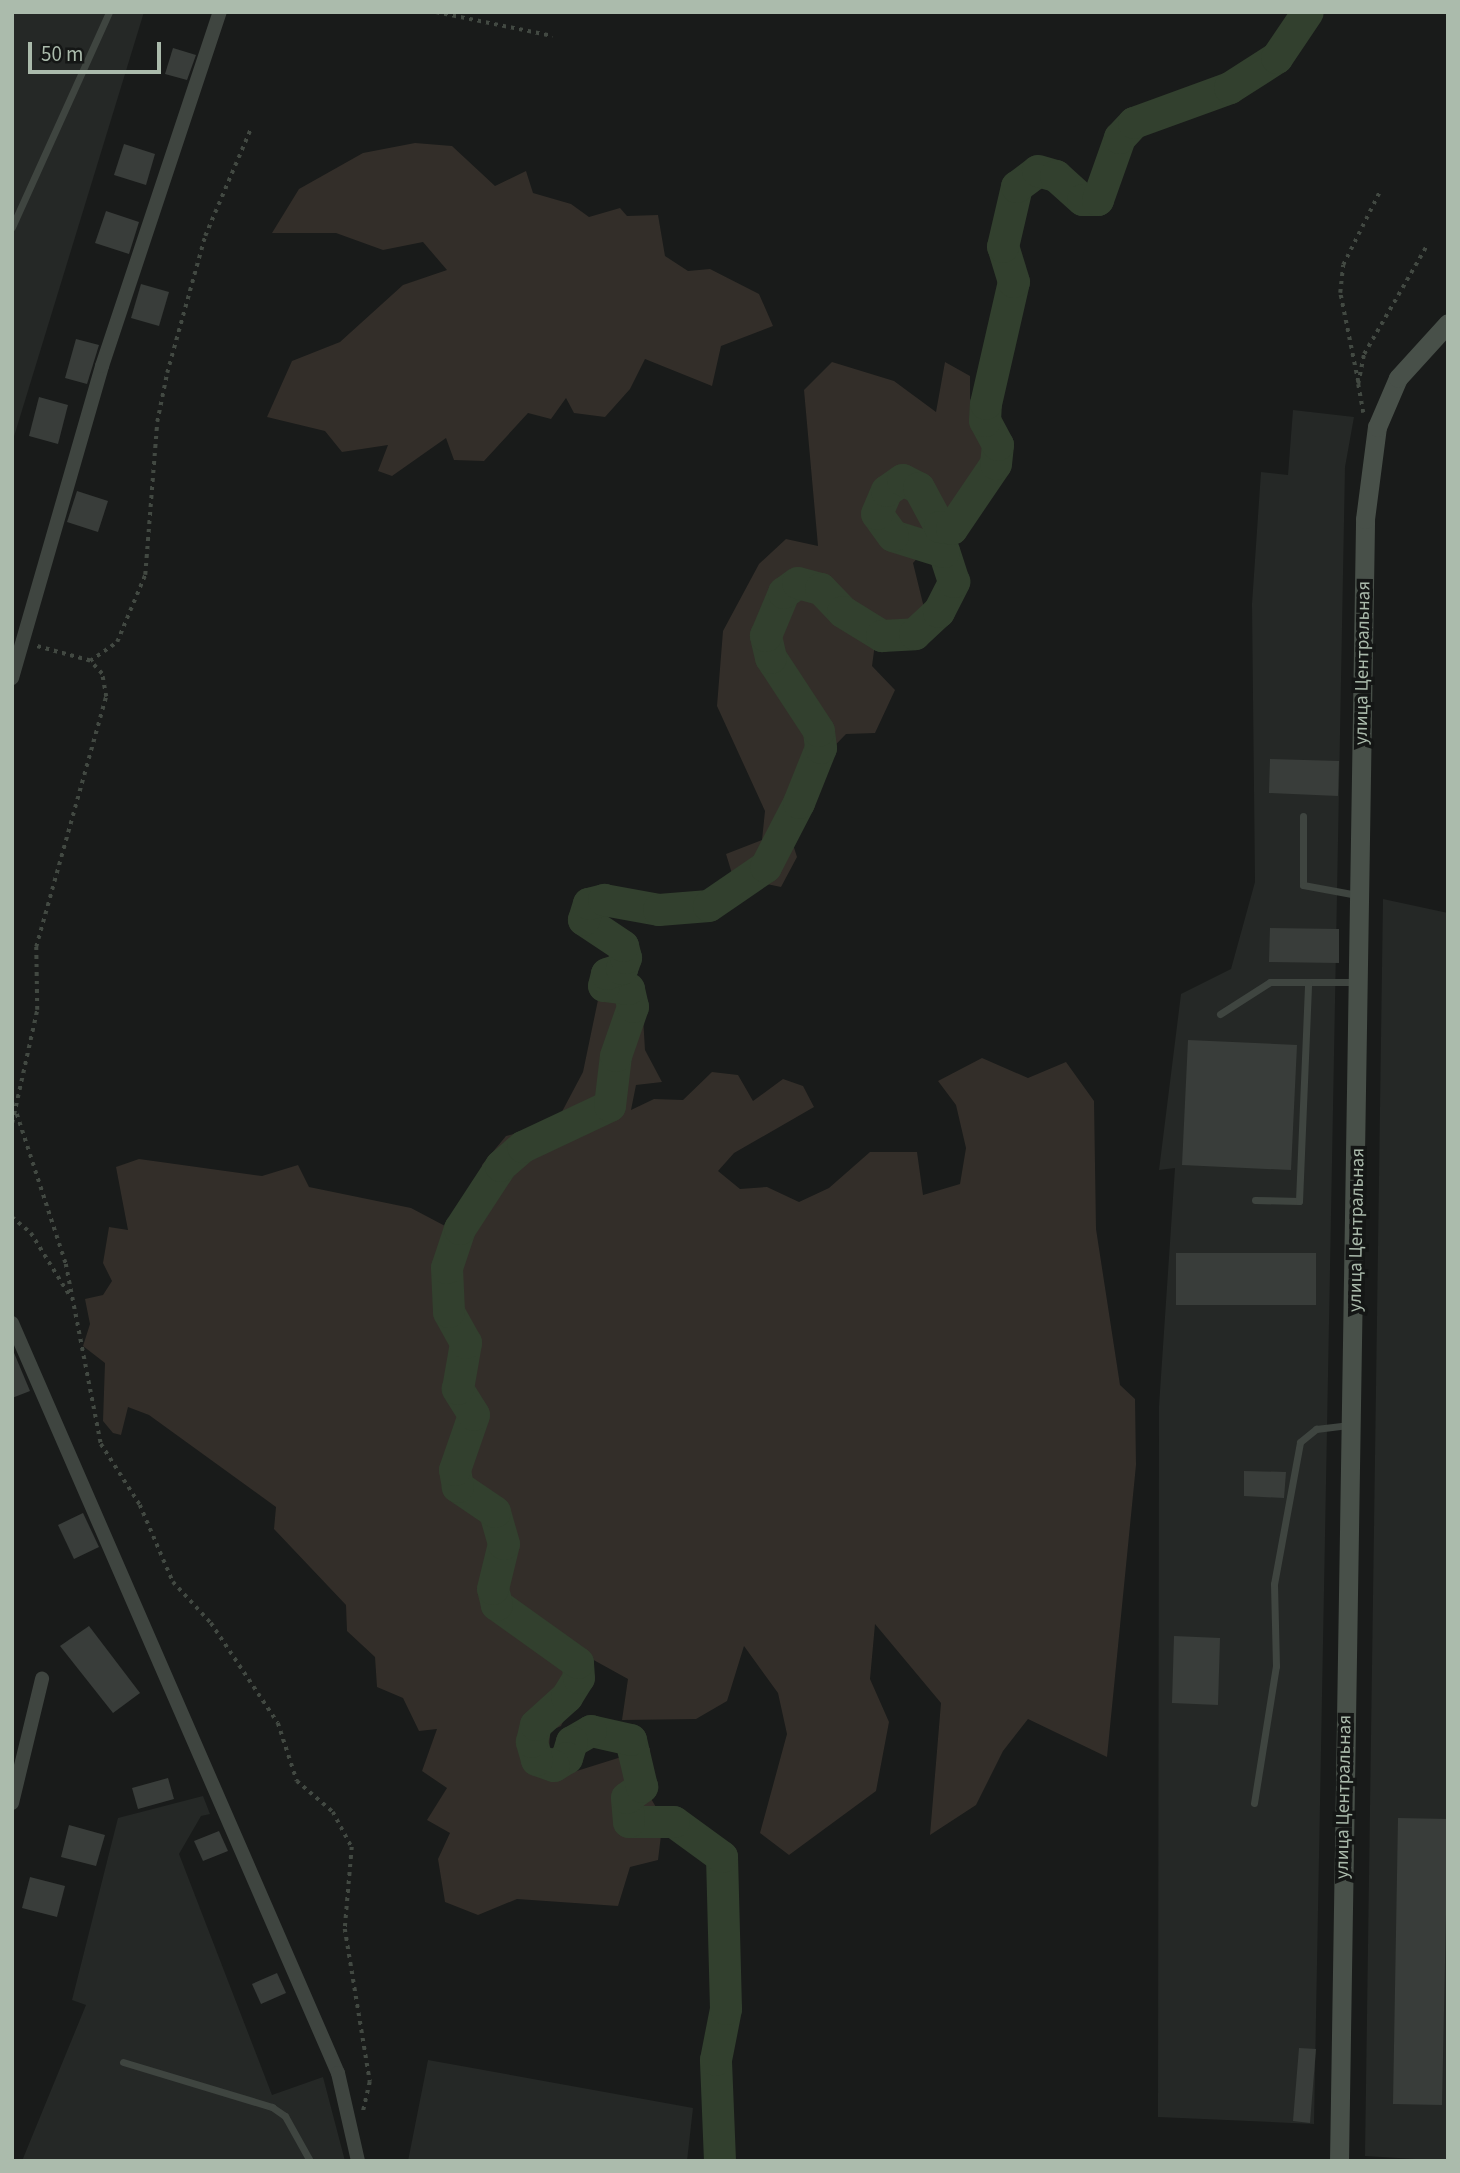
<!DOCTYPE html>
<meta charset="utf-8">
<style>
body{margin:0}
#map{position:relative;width:1460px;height:2173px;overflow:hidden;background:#191b1a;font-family:"Source Sans 3",sans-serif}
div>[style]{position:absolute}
.built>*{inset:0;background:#252826}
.green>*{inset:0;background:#332e29}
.river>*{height:32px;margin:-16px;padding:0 16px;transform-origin:16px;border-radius:16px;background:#32402e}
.building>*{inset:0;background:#393d3a}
.path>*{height:3.5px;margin-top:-1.75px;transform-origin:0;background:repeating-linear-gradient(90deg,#424942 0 3.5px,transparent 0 8.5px)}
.service>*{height:7px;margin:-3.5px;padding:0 3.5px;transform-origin:3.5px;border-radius:3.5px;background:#3f4540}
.minor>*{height:14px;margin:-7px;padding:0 7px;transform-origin:7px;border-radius:7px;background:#3f4540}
.secondary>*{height:19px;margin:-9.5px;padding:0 9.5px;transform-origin:9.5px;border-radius:9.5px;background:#485049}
span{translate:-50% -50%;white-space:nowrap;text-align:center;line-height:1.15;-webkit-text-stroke:7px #141615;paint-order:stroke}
.street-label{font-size:19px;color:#abbbac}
.frame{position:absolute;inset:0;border:14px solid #abbbac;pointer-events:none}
.scale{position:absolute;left:28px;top:42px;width:133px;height:32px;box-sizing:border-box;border:4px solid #abbbac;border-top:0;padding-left:9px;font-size:21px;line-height:24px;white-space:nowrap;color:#abbbac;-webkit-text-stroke:5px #141615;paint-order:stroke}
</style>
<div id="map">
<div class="built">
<div style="clip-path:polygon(12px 12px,144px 12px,12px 443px)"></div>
<div style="clip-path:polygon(1293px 410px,1354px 417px,1345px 467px,1314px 2124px,1158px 2117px,1159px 1406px,1175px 1168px,1159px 1170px,1181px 994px,1231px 969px,1255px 882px,1252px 604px,1261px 472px,1288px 475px)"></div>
<div style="clip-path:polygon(1383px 899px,1448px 913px,1448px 2161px,1365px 2156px)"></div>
<div style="clip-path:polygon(203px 1796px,210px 1814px,201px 1816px,179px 1854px,272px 2095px,323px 2077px,345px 2161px,22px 2161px,86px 2005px,72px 2000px,118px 1818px)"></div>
<div style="clip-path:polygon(428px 2060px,693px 2108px,687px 2161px,408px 2161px)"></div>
</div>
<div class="green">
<div style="clip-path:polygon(415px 143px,452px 146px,495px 186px,526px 171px,533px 193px,571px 204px,589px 217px,620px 208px,627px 216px,658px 215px,665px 256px,688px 271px,710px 269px,759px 294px,773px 326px,721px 346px,712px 386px,645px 359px,630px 389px,605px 417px,574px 413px,566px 398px,551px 419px,528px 413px,484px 461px,454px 460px,446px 438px,392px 476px,378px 471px,388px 445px,342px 452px,325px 431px,267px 417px,292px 361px,340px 342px,403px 285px,447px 270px,423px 242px,383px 250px,336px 233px,272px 233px,299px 189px,363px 153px)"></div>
<div style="clip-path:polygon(832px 362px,894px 381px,936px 412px,945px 362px,970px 376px,970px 420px,986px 452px,972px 496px,913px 563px,927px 620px,877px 629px,872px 666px,895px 690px,875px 733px,846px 734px,818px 763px,807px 810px,790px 835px,797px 857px,781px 887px,733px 877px,726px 854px,762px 840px,765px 811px,717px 706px,723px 631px,759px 564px,786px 539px,818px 546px,804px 390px)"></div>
<div style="clip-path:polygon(598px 1000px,642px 1000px,645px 1050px,662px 1082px,636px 1085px,631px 1110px,654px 1099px,683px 1100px,712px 1072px,738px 1075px,753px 1101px,783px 1079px,803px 1086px,814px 1107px,734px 1153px,718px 1171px,740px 1189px,767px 1187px,799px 1202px,829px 1188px,870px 1152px,917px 1152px,923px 1195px,960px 1184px,966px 1148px,956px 1105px,938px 1081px,982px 1058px,1028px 1078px,1066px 1062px,1094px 1101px,1096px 1229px,1120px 1385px,1135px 1399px,1136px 1465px,1107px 1757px,1028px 1719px,1003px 1751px,976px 1805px,930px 1835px,941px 1703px,875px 1624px,870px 1679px,889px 1722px,876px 1791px,789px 1855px,760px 1833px,787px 1734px,778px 1693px,744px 1646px,727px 1701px,696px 1719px,622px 1720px,628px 1679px,590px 1658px,567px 1656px,576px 1693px,561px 1726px,550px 1731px,548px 1780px,650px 1748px,650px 1797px,663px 1819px,658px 1860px,630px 1867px,618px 1906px,517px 1899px,478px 1915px,445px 1902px,438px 1859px,450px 1833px,427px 1820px,447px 1788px,422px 1771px,437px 1729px,419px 1731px,403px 1698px,377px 1687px,375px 1657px,347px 1631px,346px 1605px,274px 1529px,276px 1507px,149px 1415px,128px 1407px,121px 1435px,113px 1433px,103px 1421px,105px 1363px,83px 1346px,90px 1324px,85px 1299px,103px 1295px,112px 1281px,103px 1263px,109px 1227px,128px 1230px,116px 1167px,139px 1159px,262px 1176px,298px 1165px,309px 1187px,411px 1208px,447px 1227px,480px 1201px,482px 1165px,506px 1136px,556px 1123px,583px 1072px)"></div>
</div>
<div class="river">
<div style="left:720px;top:2161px;width:101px;rotate:-92.3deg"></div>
<div style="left:716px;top:2060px;width:52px;rotate:-78.9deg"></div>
<div style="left:726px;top:2009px;width:152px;rotate:-91.5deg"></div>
<div style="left:722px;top:1857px;width:59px;rotate:-143.9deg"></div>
<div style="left:674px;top:1822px;width:45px;rotate:180deg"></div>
<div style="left:629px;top:1822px;width:24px;rotate:-95deg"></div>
<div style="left:627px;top:1798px;width:19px;rotate:-36deg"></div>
<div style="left:642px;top:1787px;width:48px;rotate:-103.2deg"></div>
<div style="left:631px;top:1740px;width:41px;rotate:-167.3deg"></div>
<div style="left:591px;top:1731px;width:22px;rotate:150deg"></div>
<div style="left:572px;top:1742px;width:17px;rotate:107deg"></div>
<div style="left:567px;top:1758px;width:15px;rotate:148deg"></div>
<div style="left:554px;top:1766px;width:18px;rotate:-161deg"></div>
<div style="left:537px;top:1760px;width:19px;rotate:-106deg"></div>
<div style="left:532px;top:1742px;width:17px;rotate:-77deg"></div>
<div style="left:536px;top:1725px;width:42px;rotate:-42.1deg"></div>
<div style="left:567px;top:1697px;width:22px;rotate:-58deg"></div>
<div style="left:579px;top:1678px;width:15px;rotate:-94deg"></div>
<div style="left:578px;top:1663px;width:100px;rotate:-144.4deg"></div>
<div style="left:497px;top:1605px;width:16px;rotate:-104deg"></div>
<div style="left:493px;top:1589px;width:46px;rotate:-76.3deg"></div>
<div style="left:504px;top:1544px;width:33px;rotate:-106deg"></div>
<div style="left:495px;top:1512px;width:45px;rotate:-146deg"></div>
<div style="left:458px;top:1487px;width:17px;rotate:-100deg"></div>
<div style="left:455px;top:1470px;width:58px;rotate:-70.9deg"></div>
<div style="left:474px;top:1415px;width:31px;rotate:-122deg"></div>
<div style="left:458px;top:1389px;width:47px;rotate:-80.1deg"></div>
<div style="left:466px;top:1343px;width:35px;rotate:-119deg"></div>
<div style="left:449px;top:1312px;width:44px;rotate:-92.6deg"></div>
<div style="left:447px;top:1268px;width:41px;rotate:-71.6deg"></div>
<div style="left:460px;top:1229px;width:75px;rotate:-56.9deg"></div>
<div style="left:501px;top:1166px;width:29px;rotate:-41deg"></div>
<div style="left:523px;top:1147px;width:96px;rotate:-25.2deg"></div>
<div style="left:610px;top:1106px;width:50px;rotate:-83.2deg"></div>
<div style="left:616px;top:1056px;width:52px;rotate:-70.9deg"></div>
<div style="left:633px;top:1007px;width:18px;rotate:-103deg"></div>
<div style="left:629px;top:989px;width:25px;rotate:-173deg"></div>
<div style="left:604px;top:986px;width:12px;rotate:-76deg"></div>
<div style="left:607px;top:974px;width:16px;rotate:-18deg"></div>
<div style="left:622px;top:969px;width:12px;rotate:-70deg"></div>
<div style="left:626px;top:958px;width:12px;rotate:-104deg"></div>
<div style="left:623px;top:946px;width:47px;rotate:-146.3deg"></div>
<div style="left:584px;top:920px;width:17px;rotate:-73deg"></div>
<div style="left:589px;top:904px;width:16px;rotate:-15deg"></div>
<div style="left:604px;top:900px;width:56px;rotate:10.3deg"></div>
<div style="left:659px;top:910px;width:50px;rotate:-4.6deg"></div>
<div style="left:709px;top:906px;width:69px;rotate:-34.4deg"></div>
<div style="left:766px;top:867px;width:72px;rotate:-62.7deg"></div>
<div style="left:799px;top:803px;width:59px;rotate:-68.2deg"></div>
<div style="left:821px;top:748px;width:17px;rotate:-97deg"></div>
<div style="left:819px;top:731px;width:87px;rotate:-123.3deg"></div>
<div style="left:771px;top:658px;width:23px;rotate:-103deg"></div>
<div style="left:766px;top:636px;width:47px;rotate:-67.3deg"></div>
<div style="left:784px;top:593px;width:17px;rotate:-36deg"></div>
<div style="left:798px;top:583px;width:24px;rotate:15deg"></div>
<div style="left:821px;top:589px;width:32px;rotate:46deg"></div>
<div style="left:843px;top:612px;width:46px;rotate:31.6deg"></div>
<div style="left:882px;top:636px;width:33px;rotate:-3deg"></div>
<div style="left:915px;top:634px;width:33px;rotate:-43deg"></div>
<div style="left:939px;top:612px;width:34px;rotate:-63deg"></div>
<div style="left:954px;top:582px;width:32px;rotate:-108deg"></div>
<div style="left:944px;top:552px;width:53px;rotate:-162.6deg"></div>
<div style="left:893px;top:536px;width:27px;rotate:-126deg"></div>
<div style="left:877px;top:514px;width:25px;rotate:-67deg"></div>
<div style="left:887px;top:491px;width:19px;rotate:-35deg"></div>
<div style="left:903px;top:480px;width:18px;rotate:27deg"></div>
<div style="left:919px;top:488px;width:44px;rotate:61.7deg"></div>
<div style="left:940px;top:527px;width:12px;rotate:9deg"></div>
<div style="left:952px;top:529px;width:78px;rotate:-55.9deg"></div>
<div style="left:996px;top:464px;width:19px;rotate:-84deg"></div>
<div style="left:998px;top:445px;width:27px;rotate:-118deg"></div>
<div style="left:985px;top:421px;width:17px;rotate:-87deg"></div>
<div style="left:986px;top:404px;width:125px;rotate:-77.1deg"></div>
<div style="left:1014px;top:282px;width:37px;rotate:-107deg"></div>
<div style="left:1003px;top:247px;width:62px;rotate:-76.9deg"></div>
<div style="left:1017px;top:187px;width:26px;rotate:-37deg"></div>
<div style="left:1038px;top:171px;width:19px;rotate:16deg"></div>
<div style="left:1056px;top:176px;width:36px;rotate:42deg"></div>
<div style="left:1083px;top:200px;width:15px"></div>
<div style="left:1098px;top:200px;width:66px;rotate:-70.5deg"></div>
<div style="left:1120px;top:138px;width:21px;rotate:-47deg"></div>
<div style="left:1134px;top:123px;width:102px;rotate:-20deg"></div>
<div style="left:1230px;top:88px;width:56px;rotate:-32.6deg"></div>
<div style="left:1277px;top:58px;width:55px;rotate:-56deg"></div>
</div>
<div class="building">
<div style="clip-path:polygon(173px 48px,196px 55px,187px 80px,165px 74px)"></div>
<div style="clip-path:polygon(124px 144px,155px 154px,146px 185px,114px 175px)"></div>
<div style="clip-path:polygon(106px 211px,139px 222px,129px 254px,95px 243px)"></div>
<div style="clip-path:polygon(141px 284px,169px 292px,159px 326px,131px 318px)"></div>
<div style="clip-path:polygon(76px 339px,99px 345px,87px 384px,65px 378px)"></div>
<div style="clip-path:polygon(39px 397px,68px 405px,58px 444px,29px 436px)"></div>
<div style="clip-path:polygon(77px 491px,108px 501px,98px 532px,67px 522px)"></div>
<div style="clip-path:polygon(1270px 759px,1339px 761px,1338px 796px,1269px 793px)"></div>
<div style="clip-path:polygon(1270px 928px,1339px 929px,1339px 963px,1269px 962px)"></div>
<div style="clip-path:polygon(1188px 1040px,1297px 1045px,1291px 1170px,1182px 1165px)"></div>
<div style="clip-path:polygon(1176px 1253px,1316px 1253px,1316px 1305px,1176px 1305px)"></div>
<div style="clip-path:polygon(12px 1348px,30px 1391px,12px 1398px)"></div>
<div style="clip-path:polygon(1244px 1471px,1286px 1472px,1284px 1498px,1244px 1496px)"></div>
<div style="clip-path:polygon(83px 1513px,99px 1547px,74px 1559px,58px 1525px)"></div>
<div style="clip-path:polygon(89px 1626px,140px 1693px,113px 1713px,60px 1646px)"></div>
<div style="clip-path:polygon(1174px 1636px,1220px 1638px,1218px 1705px,1172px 1703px)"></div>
<div style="clip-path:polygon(168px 1778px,174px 1799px,138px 1809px,132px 1788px)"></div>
<div style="clip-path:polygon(1398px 1818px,1448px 1819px,1442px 2105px,1393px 2104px)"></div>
<div style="clip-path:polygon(69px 1825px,105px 1835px,96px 1866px,61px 1857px)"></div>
<div style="clip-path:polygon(219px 1831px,228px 1851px,203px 1861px,194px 1841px)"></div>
<div style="clip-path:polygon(30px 1877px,65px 1886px,57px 1917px,22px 1908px)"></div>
<div style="clip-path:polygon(277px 1973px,286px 1993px,261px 2004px,252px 1984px)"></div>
<div style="clip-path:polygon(1299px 2048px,1316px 2049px,1310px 2123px,1293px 2121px)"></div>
</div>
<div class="path">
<div style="left:436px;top:12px;width:119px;rotate:11.6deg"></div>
<div style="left:1358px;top:382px;width:91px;rotate:-101.4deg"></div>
<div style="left:1340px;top:293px;width:28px;rotate:-84deg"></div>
<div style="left:1343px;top:265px;width:83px;rotate:-63.4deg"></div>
<div style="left:1363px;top:413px;width:29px;rotate:-100deg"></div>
<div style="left:1358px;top:384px;width:31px;rotate:-79deg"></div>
<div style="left:1364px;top:354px;width:124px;rotate:-59.9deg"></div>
<div style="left:90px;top:661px;width:33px;rotate:-35deg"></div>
<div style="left:117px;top:642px;width:73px;rotate:-67.3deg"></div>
<div style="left:145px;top:575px;width:153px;rotate:-85.5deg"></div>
<div style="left:157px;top:422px;width:50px;rotate:-78.5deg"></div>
<div style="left:167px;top:373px;width:142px;rotate:-74.5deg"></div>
<div style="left:205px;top:236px;width:117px;rotate:-66.9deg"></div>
<div style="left:17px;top:1114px;width:158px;rotate:71.9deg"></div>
<div style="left:66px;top:1264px;width:183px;rotate:79deg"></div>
<div style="left:101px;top:1444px;width:72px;rotate:57.4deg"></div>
<div style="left:140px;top:1505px;width:84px;rotate:66.8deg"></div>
<div style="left:173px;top:1582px;width:56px;rotate:47.2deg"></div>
<div style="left:211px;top:1623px;width:120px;rotate:56.2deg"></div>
<div style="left:278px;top:1723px;width:61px;rotate:71.9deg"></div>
<div style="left:297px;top:1781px;width:48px;rotate:40.7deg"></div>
<div style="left:333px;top:1812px;width:40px;rotate:62deg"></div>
<div style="left:352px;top:1847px;width:82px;rotate:94.9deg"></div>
<div style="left:345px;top:1929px;width:155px;rotate:80.7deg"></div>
<div style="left:370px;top:2082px;width:32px;rotate:103deg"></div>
<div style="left:12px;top:1123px;width:116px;rotate:-77.5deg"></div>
<div style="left:37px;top:1010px;width:63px;rotate:-90.9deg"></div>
<div style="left:36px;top:947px;width:260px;rotate:-74.4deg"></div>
<div style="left:106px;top:697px;width:23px;rotate:-100deg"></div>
<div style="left:102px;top:674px;width:18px;rotate:-133deg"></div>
<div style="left:90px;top:661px;width:57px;rotate:-164.7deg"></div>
<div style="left:12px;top:1217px;width:25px;rotate:40deg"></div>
<div style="left:31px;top:1233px;width:74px;rotate:58.2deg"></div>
</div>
<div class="service">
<div style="left:12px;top:227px;width:236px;rotate:-65.7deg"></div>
<div style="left:1303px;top:816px;width:69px;rotate:90deg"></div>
<div style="left:1303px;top:885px;width:55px;rotate:10.5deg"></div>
<div style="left:1220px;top:1014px;width:59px;rotate:-32.6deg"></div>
<div style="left:1270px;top:982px;width:86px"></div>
<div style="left:1255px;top:1200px;width:44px;rotate:1.3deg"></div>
<div style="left:1299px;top:1201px;width:219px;rotate:-87.6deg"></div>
<div style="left:1254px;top:1803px;width:139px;rotate:-80.9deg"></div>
<div style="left:1276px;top:1666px;width:82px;rotate:-91.4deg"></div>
<div style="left:1274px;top:1584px;width:144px;rotate:-79.6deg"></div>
<div style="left:1300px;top:1442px;width:21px;rotate:-39deg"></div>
<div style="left:1316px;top:1429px;width:32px;rotate:-7deg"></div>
<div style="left:123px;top:2062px;width:156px;rotate:16.8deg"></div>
<div style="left:272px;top:2107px;width:16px;rotate:35deg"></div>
<div style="left:285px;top:2116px;width:51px;rotate:60.9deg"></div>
</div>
<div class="minor">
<div style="left:12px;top:678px;width:325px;rotate:-73.9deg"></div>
<div style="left:102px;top:366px;width:373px;rotate:-71.6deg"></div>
<div style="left:12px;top:1323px;width:818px;rotate:66.51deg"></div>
<div style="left:338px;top:2073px;width:90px;rotate:77.2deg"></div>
<div style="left:12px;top:1803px;width:128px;rotate:-76.4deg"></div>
</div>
<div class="secondary">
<div style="left:1339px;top:2161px;width:1642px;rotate:-89.09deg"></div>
<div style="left:1365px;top:519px;width:93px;rotate:-82.6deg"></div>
<div style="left:1377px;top:427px;width:53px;rotate:-66.8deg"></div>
<div style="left:1398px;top:378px;width:74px;rotate:-47.7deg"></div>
</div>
<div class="street-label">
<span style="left:1363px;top:663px;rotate:-89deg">улица Центральная</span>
<span style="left:1357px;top:1230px;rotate:-89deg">улица Центральная</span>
<span style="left:1344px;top:1797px;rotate:-89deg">улица Центральная</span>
</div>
<div class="frame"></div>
<div class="scale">50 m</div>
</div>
